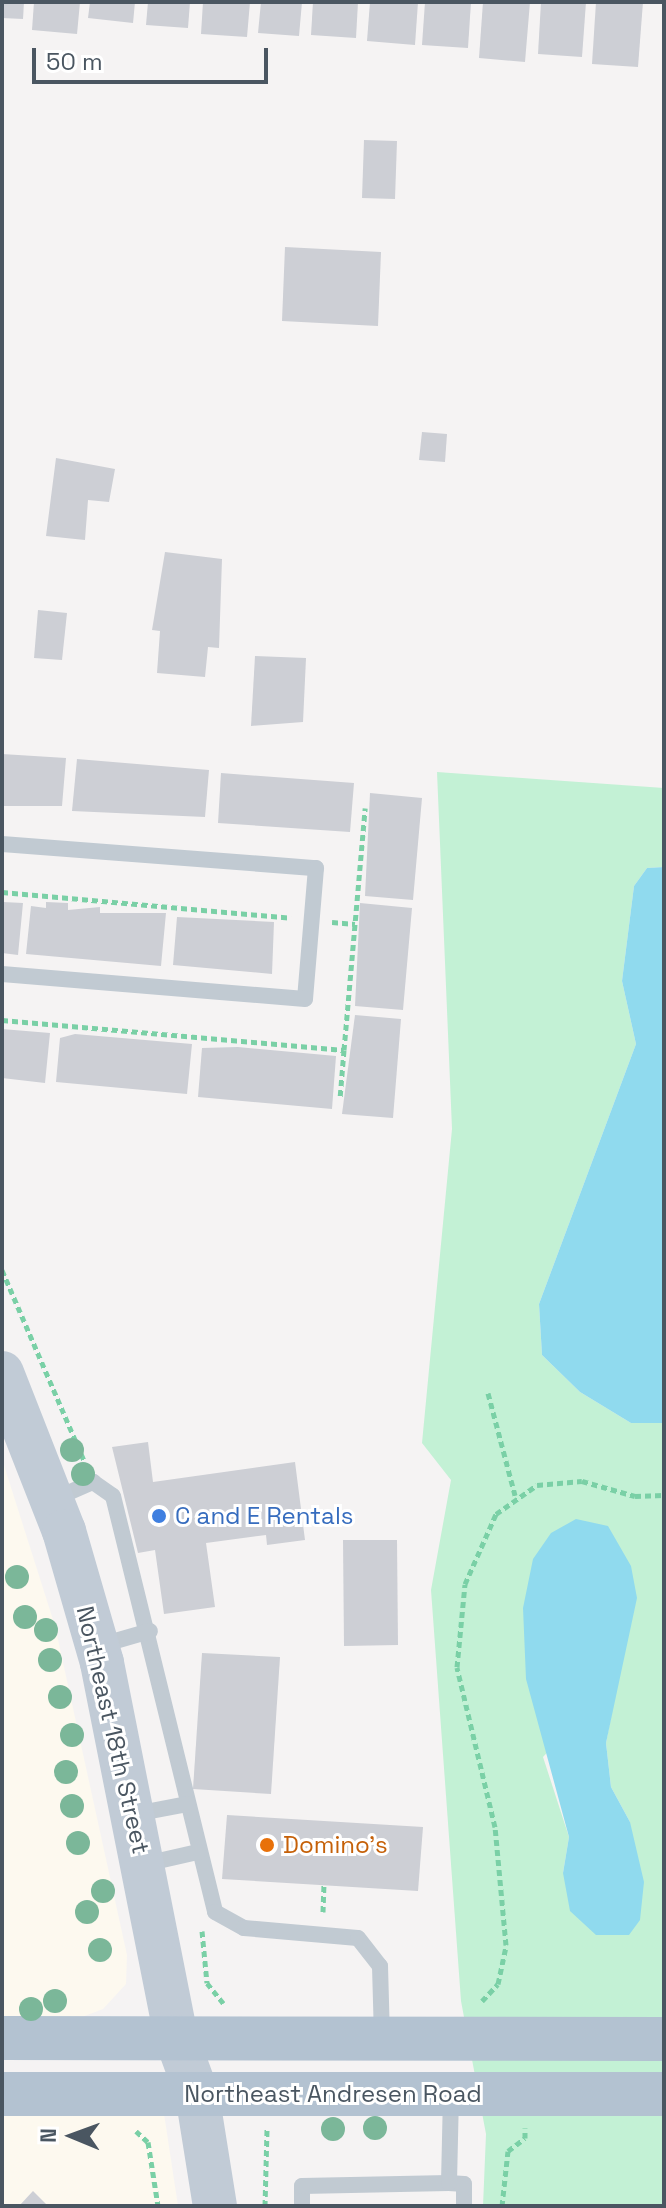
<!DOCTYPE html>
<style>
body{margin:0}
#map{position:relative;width:666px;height:2208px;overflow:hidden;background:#f5f3f3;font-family:"Space Grotesk",sans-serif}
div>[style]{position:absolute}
.commercial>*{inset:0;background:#fdf9ef}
.green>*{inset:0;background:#c3f1d5}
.water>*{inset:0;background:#90daee}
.building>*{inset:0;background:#cdcfd5}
.path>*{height:5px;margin-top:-2.5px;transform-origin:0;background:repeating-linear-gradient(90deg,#7ad0a6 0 6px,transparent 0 10px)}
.lane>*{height:16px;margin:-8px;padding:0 8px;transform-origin:8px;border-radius:8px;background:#c1cad2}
.secondary>*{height:44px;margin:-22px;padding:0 22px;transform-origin:22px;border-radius:22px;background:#c1cbd6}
.primary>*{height:44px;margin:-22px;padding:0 22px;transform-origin:22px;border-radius:22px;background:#b3c2d1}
.trees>*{width:24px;height:24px;margin:-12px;border-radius:50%;background:#7bb799}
.dots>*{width:22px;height:22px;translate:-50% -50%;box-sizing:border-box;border:4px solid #fff;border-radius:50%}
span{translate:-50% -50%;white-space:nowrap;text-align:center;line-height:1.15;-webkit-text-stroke:6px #fff;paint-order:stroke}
.shop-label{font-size:24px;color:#366cbe}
.left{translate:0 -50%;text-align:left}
.street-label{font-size:24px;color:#4a5661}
.food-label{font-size:24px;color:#c56008}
.frame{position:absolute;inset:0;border:4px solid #4a5661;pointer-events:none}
.north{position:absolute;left:32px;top:2096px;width:80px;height:80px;-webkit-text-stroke:6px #fff;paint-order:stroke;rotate:271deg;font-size:22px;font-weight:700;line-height:32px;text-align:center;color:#4a5661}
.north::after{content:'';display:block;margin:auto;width:28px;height:36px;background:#4a5661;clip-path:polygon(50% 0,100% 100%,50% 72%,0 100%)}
.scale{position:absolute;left:32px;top:48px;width:236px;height:36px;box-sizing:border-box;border:4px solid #4a5661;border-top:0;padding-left:10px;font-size:24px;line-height:28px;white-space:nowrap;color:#4a5661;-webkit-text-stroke:6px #fff;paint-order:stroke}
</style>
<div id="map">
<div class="commercial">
<div style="clip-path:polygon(2px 1459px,55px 1626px,127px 1955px,126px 1984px,103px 2009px,82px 2017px,2px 2017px)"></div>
<div style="clip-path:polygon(2px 2106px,163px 2107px,178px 2206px,2px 2206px)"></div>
</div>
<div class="green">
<div style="clip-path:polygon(evenodd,437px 772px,664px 788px,664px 867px,647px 868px,634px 886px,622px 981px,636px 1044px,539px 1304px,542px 1355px,580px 1392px,631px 1423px,664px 1423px,664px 2206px,483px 2206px,486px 2134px,461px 2001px,431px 1590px,451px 1480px,422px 1443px,452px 1129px,437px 772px,619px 1675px,606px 1743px,611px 1787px,630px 1822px,563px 1873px,569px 1837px,543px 1757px,619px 1675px)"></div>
</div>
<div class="water">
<div style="clip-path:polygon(664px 867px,664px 1423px,631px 1423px,580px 1392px,542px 1355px,539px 1304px,636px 1044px,622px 981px,634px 886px,647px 868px)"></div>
<div style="clip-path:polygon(576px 1519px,608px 1526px,631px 1566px,637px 1598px,606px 1743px,611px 1787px,630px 1822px,644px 1882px,640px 1920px,629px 1935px,596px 1935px,570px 1911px,563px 1873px,569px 1837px,526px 1679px,523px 1608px,533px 1559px,551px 1533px)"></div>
</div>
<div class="building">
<div style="clip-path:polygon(2px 2px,24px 2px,23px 19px,2px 18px)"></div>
<div style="clip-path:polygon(34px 2px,80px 2px,77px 34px,32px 30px)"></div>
<div style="clip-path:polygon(90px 2px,135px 2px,133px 23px,88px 18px)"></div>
<div style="clip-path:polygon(148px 2px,190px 2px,188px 28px,146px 25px)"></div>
<div style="clip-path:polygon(203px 2px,250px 2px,247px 37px,201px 34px)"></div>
<div style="clip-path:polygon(261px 2px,302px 2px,299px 36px,258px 33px)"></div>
<div style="clip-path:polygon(313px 2px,358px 2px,356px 38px,311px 35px)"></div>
<div style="clip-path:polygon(370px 2px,418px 2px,415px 45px,367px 41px)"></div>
<div style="clip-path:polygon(425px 2px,471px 2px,468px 48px,422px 45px)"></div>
<div style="clip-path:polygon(483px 2px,530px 2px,525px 62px,479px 58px)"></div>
<div style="clip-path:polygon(541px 2px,586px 2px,582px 57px,538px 54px)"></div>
<div style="clip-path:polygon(596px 2px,643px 2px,638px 67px,592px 64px)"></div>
<div style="clip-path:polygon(364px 140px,397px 141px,395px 199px,362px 198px)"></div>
<div style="clip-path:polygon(285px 247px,381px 252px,378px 326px,282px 321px)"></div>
<div style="clip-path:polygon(422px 432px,447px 434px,445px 462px,419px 460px)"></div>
<div style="clip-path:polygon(56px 458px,115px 469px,109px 502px,88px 500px,85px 540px,46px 536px)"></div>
<div style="clip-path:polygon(165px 552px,222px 559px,219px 648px,208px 647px,205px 677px,157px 673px,160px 631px,152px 630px)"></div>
<div style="clip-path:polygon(38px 610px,67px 613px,62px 660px,34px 658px)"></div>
<div style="clip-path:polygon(255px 656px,306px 658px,303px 722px,251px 726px)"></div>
<div style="clip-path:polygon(2px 754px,66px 758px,62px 806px,2px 806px)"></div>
<div style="clip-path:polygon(77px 759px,209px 770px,205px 817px,72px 811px)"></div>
<div style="clip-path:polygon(221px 773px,354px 783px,350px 832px,218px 823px)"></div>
<div style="clip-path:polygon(370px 793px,422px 798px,413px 900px,365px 896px)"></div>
<div style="clip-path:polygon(3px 902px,23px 903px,18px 955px,2px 953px)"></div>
<div style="clip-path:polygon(46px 902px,68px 903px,68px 910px,100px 907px,100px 913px,166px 913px,161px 966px,26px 954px,31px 906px,46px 908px)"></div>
<div style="clip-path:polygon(360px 903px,412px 908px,403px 1010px,355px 1006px)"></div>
<div style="clip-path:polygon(177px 917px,274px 922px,272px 974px,173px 965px)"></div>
<div style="clip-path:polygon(355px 1015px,401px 1019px,393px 1118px,342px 1114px)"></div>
<div style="clip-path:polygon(2px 1029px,50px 1033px,45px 1083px,2px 1078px)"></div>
<div style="clip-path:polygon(75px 1034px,192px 1044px,187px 1094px,56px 1082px,60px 1038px)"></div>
<div style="clip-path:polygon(238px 1047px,336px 1056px,332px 1109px,198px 1097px,202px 1048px)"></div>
<div style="clip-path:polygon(148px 1442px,153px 1482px,295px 1462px,305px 1540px,267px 1545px,266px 1535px,206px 1543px,215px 1607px,164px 1614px,155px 1550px,138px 1553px,112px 1447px)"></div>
<div style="clip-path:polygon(343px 1540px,397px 1540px,398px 1645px,344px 1646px)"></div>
<div style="clip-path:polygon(202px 1653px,280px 1657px,271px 1794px,193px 1789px)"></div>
<div style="clip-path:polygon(227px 1815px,423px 1827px,418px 1891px,222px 1879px)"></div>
<div style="clip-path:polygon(33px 2191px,48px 2206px,19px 2206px)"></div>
</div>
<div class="path">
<div style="left:2px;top:892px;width:290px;rotate:5.1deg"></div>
<div style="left:332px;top:922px;width:23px;rotate:5deg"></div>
<div style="left:2px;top:1020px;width:343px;rotate:5deg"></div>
<div style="left:344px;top:1050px;width:49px;rotate:94.7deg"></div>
<div style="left:344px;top:1050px;width:243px;rotate:-85deg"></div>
<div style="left:2px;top:1270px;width:207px;rotate:66.7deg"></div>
<div style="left:488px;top:1393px;width:106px;rotate:75.2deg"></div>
<div style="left:323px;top:1912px;width:27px;rotate:-88deg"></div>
<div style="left:202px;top:1931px;width:52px;rotate:84.5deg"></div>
<div style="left:207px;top:1983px;width:26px;rotate:51deg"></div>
<div style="left:482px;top:2001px;width:23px;rotate:-47deg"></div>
<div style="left:498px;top:1984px;width:40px;rotate:-78deg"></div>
<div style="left:506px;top:1945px;width:119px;rotate:-95.3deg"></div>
<div style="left:495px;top:1827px;width:164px;rotate:-103.4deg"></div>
<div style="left:457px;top:1667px;width:83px;rotate:-84.5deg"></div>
<div style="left:465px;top:1584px;width:77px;rotate:-66.1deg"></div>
<div style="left:496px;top:1514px;width:50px;rotate:-35.3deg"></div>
<div style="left:537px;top:1485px;width:45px;rotate:-5.1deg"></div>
<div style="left:582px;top:1481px;width:55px;rotate:15.8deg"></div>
<div style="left:635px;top:1496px;width:29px;rotate:-2deg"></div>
<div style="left:136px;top:2131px;width:16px;rotate:43deg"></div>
<div style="left:148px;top:2142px;width:65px;rotate:81.1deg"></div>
<div style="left:265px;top:2206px;width:77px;rotate:-88.5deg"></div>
<div style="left:502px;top:2206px;width:55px;rotate:-83.8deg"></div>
<div style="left:508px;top:2151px;width:21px;rotate:-37deg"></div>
<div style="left:525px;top:2138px;width:10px;rotate:-90deg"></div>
</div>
<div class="lane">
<div style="left:2px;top:844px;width:315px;rotate:4.4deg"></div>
<div style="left:316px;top:868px;width:131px;rotate:94.8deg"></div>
<div style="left:305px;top:999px;width:304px;rotate:-175.3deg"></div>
<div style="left:54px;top:1499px;width:43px;rotate:-23.6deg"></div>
<div style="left:93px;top:1482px;width:24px;rotate:35deg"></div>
<div style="left:113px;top:1496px;width:428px;rotate:76.2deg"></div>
<div style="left:215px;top:1912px;width:33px;rotate:29deg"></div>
<div style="left:244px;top:1928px;width:114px;rotate:5deg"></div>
<div style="left:358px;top:1938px;width:36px;rotate:52deg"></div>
<div style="left:380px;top:1966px;width:71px;rotate:88.4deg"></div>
<div style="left:98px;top:1646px;width:54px;rotate:-16.1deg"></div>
<div style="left:135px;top:1814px;width:54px;rotate:-10.7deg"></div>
<div style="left:145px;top:1864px;width:54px;rotate:-12.8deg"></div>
<div style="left:449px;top:2183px;width:15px;rotate:4deg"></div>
<div style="left:464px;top:2184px;width:22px;rotate:90deg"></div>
<div style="left:302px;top:2206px;width:20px;rotate:-90deg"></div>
<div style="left:302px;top:2186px;width:147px;rotate:-1.2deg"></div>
<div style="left:449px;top:2183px;width:87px;rotate:-88.7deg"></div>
</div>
<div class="secondary">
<div style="left:2px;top:1373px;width:170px;rotate:68.6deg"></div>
<div style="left:64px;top:1531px;width:137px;rotate:73.9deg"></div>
<div style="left:102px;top:1663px;width:381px;rotate:78.8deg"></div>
<div style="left:176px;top:2037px;width:61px;rotate:69.8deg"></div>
<div style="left:197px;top:2094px;width:113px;rotate:80.9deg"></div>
</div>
<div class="primary">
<div style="left:2px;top:2038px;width:662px;rotate:0.09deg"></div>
<div style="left:2px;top:2094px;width:662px"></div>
</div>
<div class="trees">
<div style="left:72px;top:1450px"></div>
<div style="left:83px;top:1474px"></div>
<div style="left:17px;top:1577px"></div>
<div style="left:25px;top:1617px"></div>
<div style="left:46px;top:1630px"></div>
<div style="left:50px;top:1660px"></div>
<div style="left:60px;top:1697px"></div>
<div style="left:72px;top:1735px"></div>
<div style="left:66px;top:1772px"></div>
<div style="left:72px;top:1806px"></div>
<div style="left:78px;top:1843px"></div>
<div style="left:103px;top:1891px"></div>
<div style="left:87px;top:1912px"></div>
<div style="left:100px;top:1950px"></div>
<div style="left:55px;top:2001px"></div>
<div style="left:31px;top:2009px"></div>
<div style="left:375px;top:2128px"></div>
<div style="left:333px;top:2129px"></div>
</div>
<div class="dots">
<div style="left:159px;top:1516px;background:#3f7fe0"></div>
<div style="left:267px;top:1845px;background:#e8710a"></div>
</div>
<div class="shop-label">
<span class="left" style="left:175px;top:1516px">C and E Rentals</span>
</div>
<div class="street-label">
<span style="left:113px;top:1730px;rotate:77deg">Northeast 18th Street</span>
<span style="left:333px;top:2094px">Northeast Andresen Road</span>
</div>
<div class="food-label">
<span class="left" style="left:283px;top:1845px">Domino's</span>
</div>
<div class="frame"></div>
<div class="north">N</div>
<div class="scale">50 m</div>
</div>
